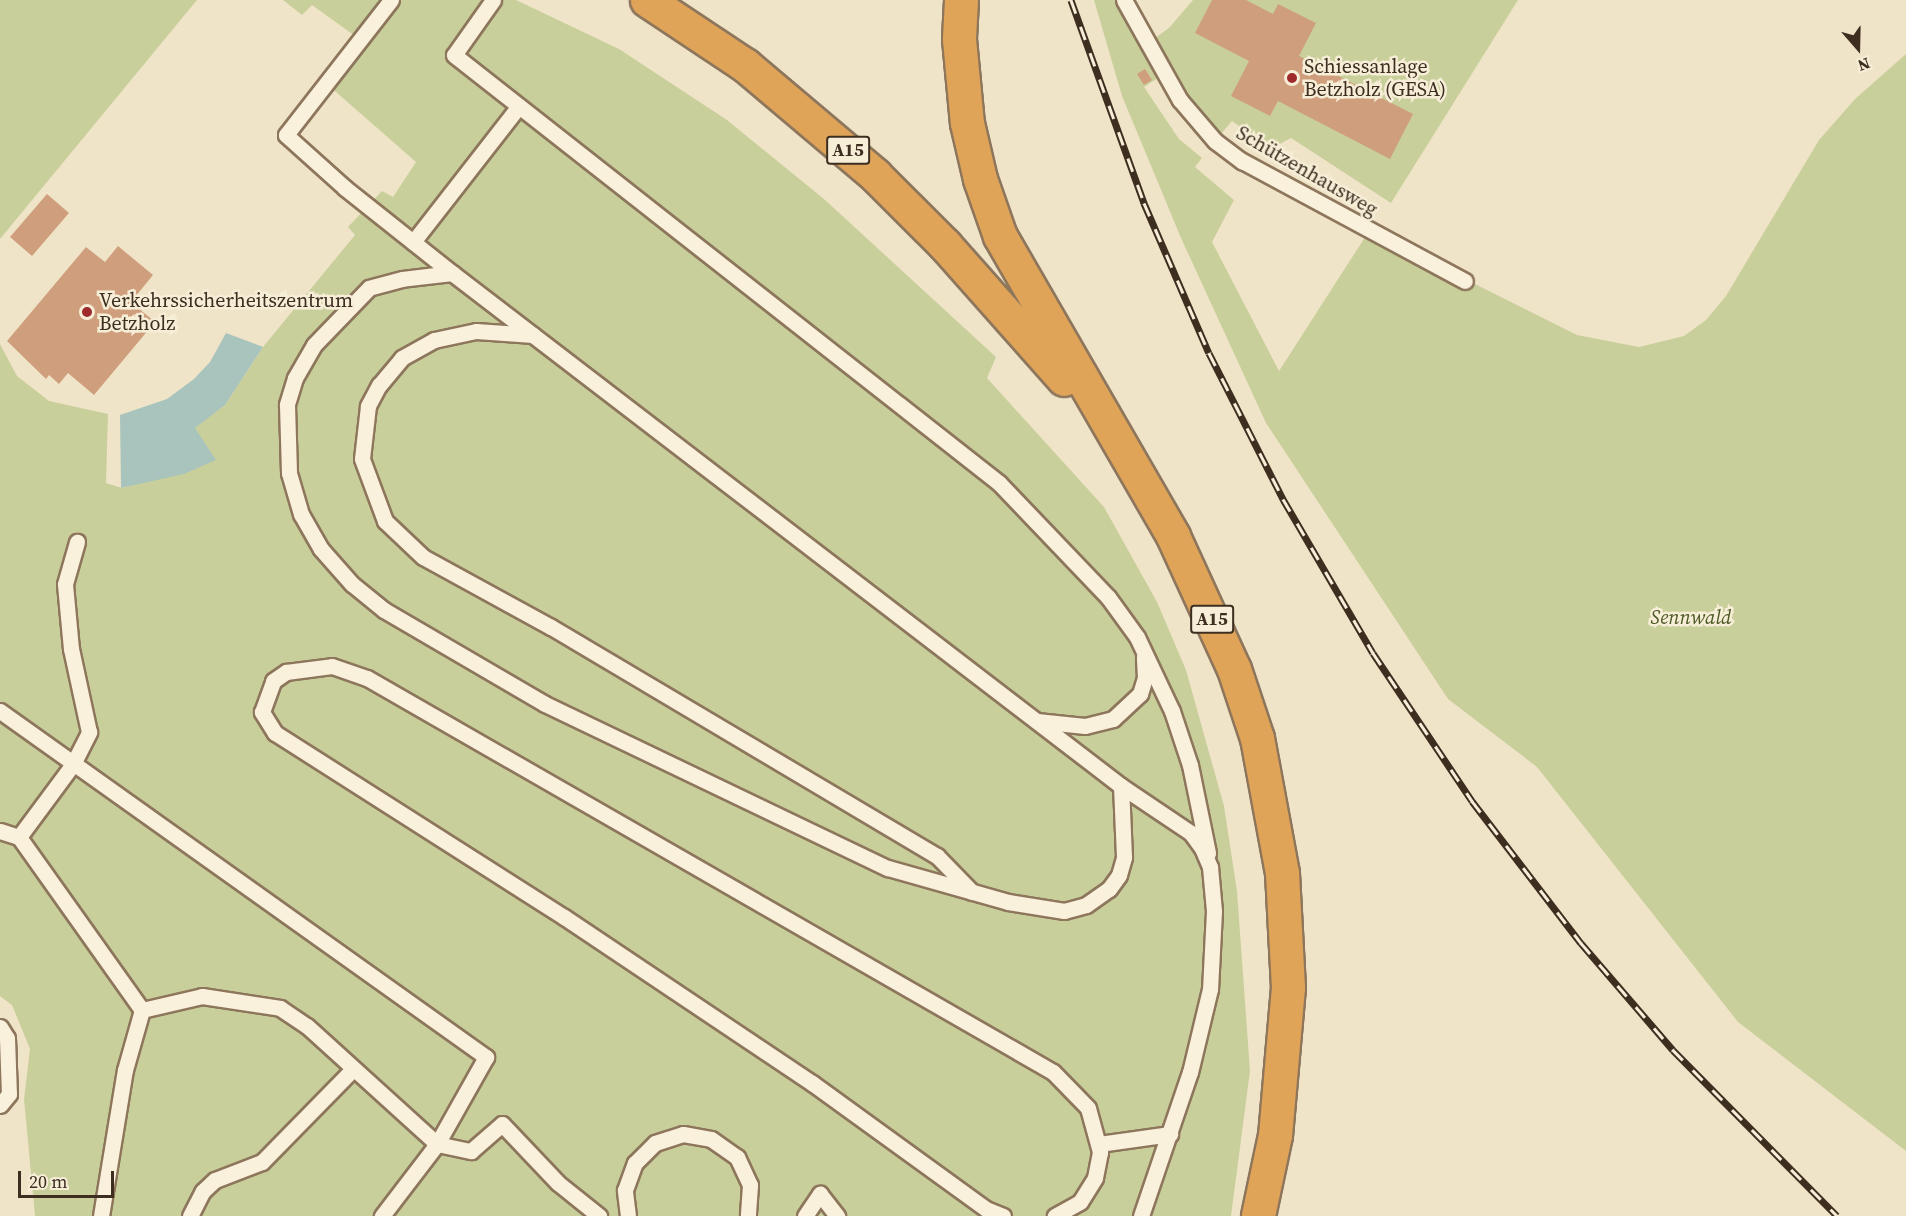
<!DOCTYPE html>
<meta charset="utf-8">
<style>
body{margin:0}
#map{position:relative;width:1906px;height:1216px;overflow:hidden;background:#f0e4c8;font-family:"Source Serif 4",serif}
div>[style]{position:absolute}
.green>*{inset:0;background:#c9cf9b}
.water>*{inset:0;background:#a9c4bc}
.building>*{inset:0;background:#cf9f7d}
.roads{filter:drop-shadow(2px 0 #8d765c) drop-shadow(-2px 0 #8d765c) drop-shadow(0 2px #8d765c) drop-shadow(0 -2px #8d765c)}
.service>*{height:15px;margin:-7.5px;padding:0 7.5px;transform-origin:7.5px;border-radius:7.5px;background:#faf1dc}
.motorway>*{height:33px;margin:-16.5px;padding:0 16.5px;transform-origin:16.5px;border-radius:16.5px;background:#e0a458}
.rail>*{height:7px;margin-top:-3.5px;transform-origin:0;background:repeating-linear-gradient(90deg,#f7eed8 0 14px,#3d2e20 0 28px);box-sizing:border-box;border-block:2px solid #3d2e20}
.dots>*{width:16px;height:16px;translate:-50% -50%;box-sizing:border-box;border:3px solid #f7eed8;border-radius:50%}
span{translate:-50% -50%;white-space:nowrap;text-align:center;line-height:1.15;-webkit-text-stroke:5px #f7eed8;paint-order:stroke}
.shield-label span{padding:2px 4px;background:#f7eed8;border:2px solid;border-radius:4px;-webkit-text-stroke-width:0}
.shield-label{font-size:18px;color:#3d2e20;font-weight:700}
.poi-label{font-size:20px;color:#3d2e20}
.left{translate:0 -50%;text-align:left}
.street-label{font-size:20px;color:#3d2e20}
.park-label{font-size:20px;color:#4d5a26;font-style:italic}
.north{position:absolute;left:1828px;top:18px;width:60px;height:60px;-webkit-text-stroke:4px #f7eed8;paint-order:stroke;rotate:160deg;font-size:16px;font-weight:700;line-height:24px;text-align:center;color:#3d2e20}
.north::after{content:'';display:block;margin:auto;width:21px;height:27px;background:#3d2e20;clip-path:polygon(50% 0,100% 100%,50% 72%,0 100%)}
.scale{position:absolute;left:18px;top:1171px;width:96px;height:27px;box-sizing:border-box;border:3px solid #3d2e20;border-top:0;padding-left:8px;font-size:18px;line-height:21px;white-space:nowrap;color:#3d2e20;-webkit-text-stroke:4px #f7eed8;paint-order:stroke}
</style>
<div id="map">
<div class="green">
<div style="clip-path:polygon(0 0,197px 0,0 239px)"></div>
<div style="clip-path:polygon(283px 0,516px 0,619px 49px,727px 120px,824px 199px,996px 357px,987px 378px,1104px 507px,1157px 602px,1186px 670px,1224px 806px,1237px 891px,1250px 1071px,1231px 1216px,35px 1216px,24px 1099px,30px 1049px,12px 1005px,0 996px,0 344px,17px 376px,49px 401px,108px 414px,106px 483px,122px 488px,215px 460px,194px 428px,225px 405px,263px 347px,355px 235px,348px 227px,382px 191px,393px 197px,416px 162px,328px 85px,362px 41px,312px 5px,302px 15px)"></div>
<div style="clip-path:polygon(1094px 0,1124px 0,1148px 43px,1169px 28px,1193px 0,1518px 0,1391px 203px,1291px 138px,1270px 149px,1232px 121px,1215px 141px,1164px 74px,1144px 87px,1179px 139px,1202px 158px,1195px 167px,1234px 200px,1212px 242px,1279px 371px,1369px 231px,1577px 335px,1639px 347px,1684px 336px,1706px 320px,1726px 296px,1819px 140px,1855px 99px,1906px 54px,1906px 1151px,1738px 1022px,1537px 767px,1448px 699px,1266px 423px,1181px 238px,1122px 96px)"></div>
</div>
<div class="water">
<div style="clip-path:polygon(226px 333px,263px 347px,225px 405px,195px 428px,216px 460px,184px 474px,121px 488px,120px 415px,167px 399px,194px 379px,210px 362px)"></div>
</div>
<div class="building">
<div style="clip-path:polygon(1212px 0,1246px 0,1273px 14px,1278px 4px,1316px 23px,1299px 56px,1413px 114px,1390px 159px,1278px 101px,1270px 116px,1231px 96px,1249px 61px,1195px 33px)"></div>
<div style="clip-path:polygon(1145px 69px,1152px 80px,1144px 85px,1137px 74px)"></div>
<div style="clip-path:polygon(47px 194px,69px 213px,32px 256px,10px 237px)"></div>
<div style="clip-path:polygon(118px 246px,153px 275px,131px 302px,155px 322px,94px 395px,68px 373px,59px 384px,49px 375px,46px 379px,7px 341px,86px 247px,105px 262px)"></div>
</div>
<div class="roads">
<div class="service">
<div style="left:391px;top:0;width:171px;rotate:127.9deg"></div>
<div style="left:286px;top:135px;width:79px;rotate:41.9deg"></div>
<div style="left:345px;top:188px;width:137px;rotate:38.5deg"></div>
<div style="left:452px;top:273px;width:843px;rotate:37.48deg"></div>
<div style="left:1121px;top:786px;width:84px;rotate:33.9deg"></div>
<div style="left:1191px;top:833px;width:19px;rotate:54deg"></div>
<div style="left:1202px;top:848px;width:21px;rotate:67deg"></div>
<div style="left:1210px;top:867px;width:44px;rotate:84.8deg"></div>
<div style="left:1214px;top:911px;width:78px;rotate:92.9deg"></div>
<div style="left:1210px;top:989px;width:85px;rotate:103.5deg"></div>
<div style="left:1190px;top:1072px;width:152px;rotate:108.8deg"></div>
<div style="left:493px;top:0;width:67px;rotate:125.3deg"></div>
<div style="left:454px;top:55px;width:693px;rotate:38.14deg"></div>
<div style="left:999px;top:483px;width:158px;rotate:46.3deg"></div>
<div style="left:1108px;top:597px;width:49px;rotate:54.1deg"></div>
<div style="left:1137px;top:637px;width:82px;rotate:64.7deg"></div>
<div style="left:1172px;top:711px;width:57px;rotate:71.6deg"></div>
<div style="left:1190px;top:765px;width:90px;rotate:78.4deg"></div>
<div style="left:1124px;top:0;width:115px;rotate:60.8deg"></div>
<div style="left:1180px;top:100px;width:54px;rotate:49.5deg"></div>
<div style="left:1215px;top:141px;width:34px;rotate:37deg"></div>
<div style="left:1242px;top:161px;width:253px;rotate:28.3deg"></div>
<div style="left:413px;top:242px;width:172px;rotate:-52.1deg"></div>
<div style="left:452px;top:273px;width:50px;rotate:173.2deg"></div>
<div style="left:402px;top:279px;width:34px;rotate:165deg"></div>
<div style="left:369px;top:288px;width:79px;rotate:134deg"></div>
<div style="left:314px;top:345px;width:38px;rotate:120deg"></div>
<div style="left:295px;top:378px;width:28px;rotate:107deg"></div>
<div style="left:287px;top:405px;width:68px;rotate:88.3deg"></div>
<div style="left:289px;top:473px;width:43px;rotate:73.7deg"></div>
<div style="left:301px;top:514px;width:40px;rotate:60.3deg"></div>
<div style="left:321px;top:549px;width:47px;rotate:48.5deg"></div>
<div style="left:352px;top:584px;width:41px;rotate:39.1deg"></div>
<div style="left:384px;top:610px;width:186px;rotate:30.3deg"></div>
<div style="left:545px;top:704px;width:380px;rotate:25.6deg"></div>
<div style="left:888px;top:868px;width:125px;rotate:15.8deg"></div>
<div style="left:1008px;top:902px;width:57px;rotate:9.1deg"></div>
<div style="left:1064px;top:911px;width:23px;rotate:-15deg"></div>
<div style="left:1086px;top:905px;width:28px;rotate:-35deg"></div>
<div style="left:1109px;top:889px;width:17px;rotate:-54deg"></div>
<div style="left:1119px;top:875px;width:19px;rotate:-74deg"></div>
<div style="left:1124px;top:857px;width:71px;rotate:-92.4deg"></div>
<div style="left:533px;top:335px;width:57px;rotate:-176deg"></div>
<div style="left:476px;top:331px;width:43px;rotate:167.9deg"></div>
<div style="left:434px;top:340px;width:37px;rotate:151deg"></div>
<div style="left:402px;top:358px;width:35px;rotate:130deg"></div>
<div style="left:379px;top:385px;width:24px;rotate:118deg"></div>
<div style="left:368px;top:406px;width:53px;rotate:96.5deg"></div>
<div style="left:362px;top:459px;width:66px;rotate:69.6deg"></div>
<div style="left:385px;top:521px;width:52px;rotate:43.5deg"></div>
<div style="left:423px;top:557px;width:146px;rotate:28.7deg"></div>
<div style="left:551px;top:627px;width:449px;rotate:30.7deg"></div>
<div style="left:937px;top:856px;width:50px;rotate:45.8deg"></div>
<div style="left:0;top:711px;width:597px;rotate:35.45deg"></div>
<div style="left:486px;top:1057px;width:100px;rotate:119.4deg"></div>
<div style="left:437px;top:1144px;width:91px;rotate:127.4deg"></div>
<div style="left:1037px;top:721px;width:48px;rotate:5.9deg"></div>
<div style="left:1085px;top:726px;width:29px;rotate:-14deg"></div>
<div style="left:1113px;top:719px;width:37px;rotate:-43deg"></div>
<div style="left:1140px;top:694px;width:17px;rotate:-73deg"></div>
<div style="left:1145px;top:678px;width:21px;rotate:-93deg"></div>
<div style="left:0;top:831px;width:20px;rotate:18deg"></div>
<div style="left:19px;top:837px;width:212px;rotate:54.6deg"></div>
<div style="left:19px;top:837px;width:91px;rotate:-53.5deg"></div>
<div style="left:73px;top:764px;width:36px;rotate:-63deg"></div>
<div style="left:89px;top:732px;width:85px;rotate:-102.2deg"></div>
<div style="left:71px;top:649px;width:65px;rotate:-95.3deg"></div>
<div style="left:65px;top:584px;width:44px;rotate:-74.1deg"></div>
<div style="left:0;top:1027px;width:13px;rotate:58deg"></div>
<div style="left:7px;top:1038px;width:56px;rotate:88deg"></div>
<div style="left:9px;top:1094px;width:14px;rotate:129deg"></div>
<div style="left:1099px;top:1144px;width:72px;rotate:-8deg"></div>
<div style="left:101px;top:1216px;width:148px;rotate:-80.7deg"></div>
<div style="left:125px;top:1070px;width:62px;rotate:-74.2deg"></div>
<div style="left:142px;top:1010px;width:62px;rotate:-13.1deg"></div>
<div style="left:202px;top:996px;width:79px;rotate:8.7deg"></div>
<div style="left:280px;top:1008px;width:32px;rotate:34deg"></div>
<div style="left:307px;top:1026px;width:176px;rotate:42.2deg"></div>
<div style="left:437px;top:1144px;width:35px;rotate:12deg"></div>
<div style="left:471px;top:1151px;width:41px;rotate:-41.1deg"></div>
<div style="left:502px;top:1124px;width:81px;rotate:46.5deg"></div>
<div style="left:558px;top:1183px;width:53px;rotate:38.8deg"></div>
<div style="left:190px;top:1216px;width:28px;rotate:-63deg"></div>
<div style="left:203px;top:1191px;width:16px;rotate:-43deg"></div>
<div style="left:215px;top:1180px;width:50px;rotate:-21deg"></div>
<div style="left:262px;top:1162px;width:130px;rotate:-45.6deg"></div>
<div style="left:628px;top:1216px;width:26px;rotate:-97deg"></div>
<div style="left:625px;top:1190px;width:29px;rotate:-70deg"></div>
<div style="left:635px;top:1163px;width:28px;rotate:-45deg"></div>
<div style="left:655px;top:1143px;width:29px;rotate:-18deg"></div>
<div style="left:683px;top:1134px;width:28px;rotate:10deg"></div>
<div style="left:711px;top:1139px;width:32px;rotate:35deg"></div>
<div style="left:737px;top:1157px;width:31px;rotate:65deg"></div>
<div style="left:750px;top:1185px;width:31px;rotate:94deg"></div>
<div style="left:805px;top:1216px;width:27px;rotate:-56deg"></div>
<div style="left:820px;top:1194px;width:28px;rotate:52deg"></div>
<div style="left:1003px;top:1216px;width:18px;rotate:-158deg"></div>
<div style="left:986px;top:1209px;width:215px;rotate:-144.1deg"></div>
<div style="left:812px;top:1083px;width:298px;rotate:-146.2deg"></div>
<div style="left:564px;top:917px;width:343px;rotate:-147.5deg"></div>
<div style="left:275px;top:733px;width:25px;rotate:-122deg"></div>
<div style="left:262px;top:712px;width:33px;rotate:-70deg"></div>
<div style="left:273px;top:681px;width:16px;rotate:-35deg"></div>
<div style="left:286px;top:672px;width:46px;rotate:-7.4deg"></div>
<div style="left:332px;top:666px;width:37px;rotate:19deg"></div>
<div style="left:367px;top:678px;width:791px;rotate:29.87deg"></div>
<div style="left:1053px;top:1072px;width:50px;rotate:45.8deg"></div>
<div style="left:1088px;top:1108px;width:46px;rotate:74.7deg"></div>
<div style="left:1100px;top:1152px;width:26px;rotate:101deg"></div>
<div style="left:1095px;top:1178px;width:28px;rotate:122deg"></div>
<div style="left:1080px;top:1202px;width:29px;rotate:151deg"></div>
</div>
<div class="motorway">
<div style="left:647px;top:0;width:118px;rotate:33.6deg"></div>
<div style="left:745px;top:65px;width:170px;rotate:40.2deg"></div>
<div style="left:875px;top:175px;width:99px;rotate:45deg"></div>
<div style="left:945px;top:245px;width:179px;rotate:48.4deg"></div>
<div style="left:961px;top:0;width:39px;rotate:93deg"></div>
<div style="left:959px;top:39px;width:84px;rotate:84.6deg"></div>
<div style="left:967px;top:123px;width:57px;rotate:76.9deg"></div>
<div style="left:980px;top:179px;width:60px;rotate:70.7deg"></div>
<div style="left:1000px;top:236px;width:346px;rotate:60deg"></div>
<div style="left:1173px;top:536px;width:146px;rotate:65.4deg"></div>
<div style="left:1234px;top:669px;width:73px;rotate:71.6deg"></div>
<div style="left:1257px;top:738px;width:137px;rotate:79.5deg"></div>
<div style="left:1282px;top:873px;width:114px;rotate:87deg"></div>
<div style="left:1288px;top:987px;width:149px;rotate:95deg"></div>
<div style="left:1275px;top:1135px;width:83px;rotate:101.9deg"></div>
</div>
</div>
<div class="rail">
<div style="left:1071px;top:0;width:216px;rotate:70.2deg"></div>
<div style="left:1144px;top:203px;width:163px;rotate:66.6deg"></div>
<div style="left:1209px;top:353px;width:164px;rotate:63.1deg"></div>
<div style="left:1283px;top:499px;width:178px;rotate:59.7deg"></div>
<div style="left:1373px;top:653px;width:178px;rotate:56.2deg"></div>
<div style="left:1472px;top:801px;width:179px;rotate:52.5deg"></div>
<div style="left:1581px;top:943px;width:141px;rotate:49.3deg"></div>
<div style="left:1673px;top:1050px;width:233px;rotate:45.3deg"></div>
</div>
<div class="dots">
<div style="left:1292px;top:78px;background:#9e2a2b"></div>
<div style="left:87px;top:312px;background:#9e2a2b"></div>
</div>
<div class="shield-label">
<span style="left:848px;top:150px">A15</span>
<span style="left:1212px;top:619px">A15</span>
</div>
<div class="poi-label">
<span class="left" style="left:1304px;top:78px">Schiessanlage<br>Betzholz (GESA)</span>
<span class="left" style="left:99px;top:312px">Verkehrssicherheitszentrum<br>Betzholz</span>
</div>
<div class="street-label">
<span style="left:1307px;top:171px;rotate:30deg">Schützenhausweg</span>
</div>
<div class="park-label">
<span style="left:1691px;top:617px">Sennwald</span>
</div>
<div class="north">N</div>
<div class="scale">20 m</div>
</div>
